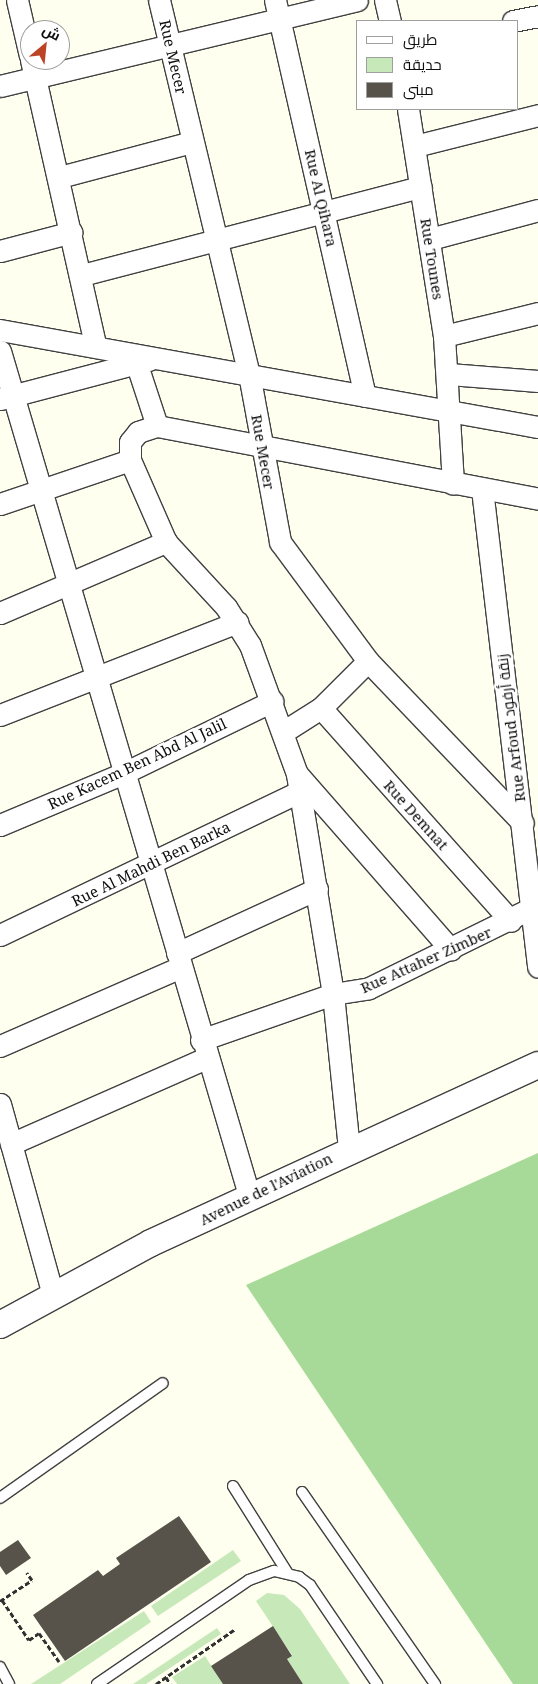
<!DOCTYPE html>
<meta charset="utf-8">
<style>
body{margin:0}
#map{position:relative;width:538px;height:1684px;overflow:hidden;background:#feffef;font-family:"Noto Serif",Cairo,serif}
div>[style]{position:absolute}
.green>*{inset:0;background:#c7e9b9}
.forest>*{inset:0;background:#a7da98}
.building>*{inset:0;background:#57524a}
.path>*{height:3px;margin-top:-1.5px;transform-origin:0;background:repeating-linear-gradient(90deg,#303030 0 5px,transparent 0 7.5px)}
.roads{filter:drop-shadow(1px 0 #414141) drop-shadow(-1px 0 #414141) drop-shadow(0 1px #414141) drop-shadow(0 -1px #414141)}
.service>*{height:10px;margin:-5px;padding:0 5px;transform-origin:5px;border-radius:5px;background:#fff}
.minor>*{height:21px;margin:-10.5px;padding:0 10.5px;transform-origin:10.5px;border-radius:10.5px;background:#fff}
.tertiary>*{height:26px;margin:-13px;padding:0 13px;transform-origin:13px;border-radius:13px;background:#fff}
span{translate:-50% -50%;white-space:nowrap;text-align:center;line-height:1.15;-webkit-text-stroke:5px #fff;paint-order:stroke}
.street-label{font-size:15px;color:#0e0e0e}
.legend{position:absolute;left:356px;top:20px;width:162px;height:90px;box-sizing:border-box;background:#fff;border:1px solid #9f9f9f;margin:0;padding:6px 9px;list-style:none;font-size:15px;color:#0e0e0e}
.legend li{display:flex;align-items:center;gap:10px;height:25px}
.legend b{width:25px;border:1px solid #9f9f9f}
.north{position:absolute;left:20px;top:20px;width:50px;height:50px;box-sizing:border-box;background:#fff;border:1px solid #9f9f9f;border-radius:50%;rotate:28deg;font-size:14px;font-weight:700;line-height:20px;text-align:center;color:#0e0e0e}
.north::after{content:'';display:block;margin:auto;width:18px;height:22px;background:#bd4327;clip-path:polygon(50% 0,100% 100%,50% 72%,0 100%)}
</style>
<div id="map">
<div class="green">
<div style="clip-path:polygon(233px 1550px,241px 1561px,158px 1616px,151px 1606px)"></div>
<div style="clip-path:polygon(267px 1593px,284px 1595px,300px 1609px,350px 1684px,303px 1684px,287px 1659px,292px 1655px,256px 1601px)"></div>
<div style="clip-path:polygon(144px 1611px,151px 1622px,60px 1684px,31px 1684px)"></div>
<div style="clip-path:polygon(217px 1628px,221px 1634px,146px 1684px,133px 1684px)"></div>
<div style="clip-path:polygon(205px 1656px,223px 1684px,177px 1684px,172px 1677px)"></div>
</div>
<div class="forest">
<div style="clip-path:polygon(538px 1153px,538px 1684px,513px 1684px,246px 1285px)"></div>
</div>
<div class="building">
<div style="clip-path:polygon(179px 1516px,211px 1562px,65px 1661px,33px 1615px,98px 1570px,103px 1576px,120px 1564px,116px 1558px)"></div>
<div style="clip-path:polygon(18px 1540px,31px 1558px,6px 1575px,0 1566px,0 1552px)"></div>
<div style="clip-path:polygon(273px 1626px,292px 1656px,287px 1659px,303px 1684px,223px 1684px,211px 1666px)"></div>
</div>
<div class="path">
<div style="left:2px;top:1600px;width:48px;rotate:56deg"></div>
<div style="left:29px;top:1640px;width:12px;rotate:-35deg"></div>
<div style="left:39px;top:1633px;width:35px;rotate:55deg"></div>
<div style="left:0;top:1601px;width:38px;rotate:-33deg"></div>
<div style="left:32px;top:1580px;width:9px;rotate:-126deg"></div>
<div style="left:166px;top:1677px;width:8px;rotate:60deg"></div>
<div style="left:156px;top:1684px;width:96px;rotate:-34.8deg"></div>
</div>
<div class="roads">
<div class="service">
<div style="left:233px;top:1486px;width:102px;rotate:57.9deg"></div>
<div style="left:302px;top:1492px;width:234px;rotate:55.3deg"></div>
<div style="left:0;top:1498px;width:199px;rotate:-35.2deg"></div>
<div style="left:0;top:1667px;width:19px;rotate:62deg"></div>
<div style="left:97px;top:1684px;width:184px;rotate:-34.4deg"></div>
<div style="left:249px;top:1580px;width:27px;rotate:-20deg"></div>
<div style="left:274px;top:1571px;width:26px;rotate:13deg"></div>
<div style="left:299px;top:1577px;width:14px;rotate:36deg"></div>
<div style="left:310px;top:1585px;width:120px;rotate:55.9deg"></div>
</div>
<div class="minor">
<div style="left:17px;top:0;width:57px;rotate:76.9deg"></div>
<div style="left:159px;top:0;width:385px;rotate:76.5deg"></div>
<div style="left:249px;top:374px;width:171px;rotate:79.5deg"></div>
<div style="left:280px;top:542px;width:148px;rotate:53.5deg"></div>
<div style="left:368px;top:661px;width:224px;rotate:46.3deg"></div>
<div style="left:275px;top:0;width:406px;rotate:77.2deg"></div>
<div style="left:385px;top:0;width:22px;rotate:77deg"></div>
<div style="left:513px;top:21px;width:25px;rotate:-11deg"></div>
<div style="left:31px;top:60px;width:292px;rotate:77.3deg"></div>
<div style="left:0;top:86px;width:367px;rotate:-13.5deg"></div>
<div style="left:408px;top:109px;width:230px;rotate:81deg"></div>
<div style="left:444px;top:336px;width:148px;rotate:86.5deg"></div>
<div style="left:415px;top:146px;width:127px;rotate:-14.1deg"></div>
<div style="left:60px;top:177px;width:137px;rotate:-14.9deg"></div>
<div style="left:430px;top:239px;width:112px;rotate:-15deg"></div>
<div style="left:0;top:251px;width:74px;rotate:-14.8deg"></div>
<div style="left:82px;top:275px;width:350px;rotate:-14.6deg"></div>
<div style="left:0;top:330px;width:547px;rotate:10.22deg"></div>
<div style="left:444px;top:336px;width:97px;rotate:-13.7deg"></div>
<div style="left:0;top:351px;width:883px;rotate:73.56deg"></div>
<div style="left:136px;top:362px;width:67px;rotate:71.8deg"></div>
<div style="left:449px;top:374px;width:89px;rotate:4.5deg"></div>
<div style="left:0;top:399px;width:154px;rotate:-14.7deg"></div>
<div style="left:482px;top:489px;width:481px;rotate:83.3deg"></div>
<div style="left:0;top:504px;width:137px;rotate:-18.7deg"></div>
<div style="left:0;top:613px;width:181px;rotate:-23.2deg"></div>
<div style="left:321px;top:708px;width:285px;rotate:48.3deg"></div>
<div style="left:0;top:715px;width:255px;rotate:-21.4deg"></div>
<div style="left:283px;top:732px;width:45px;rotate:-32.3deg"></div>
<div style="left:321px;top:708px;width:66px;rotate:-45deg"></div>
<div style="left:298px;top:775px;width:232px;rotate:48.8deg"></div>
<div style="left:0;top:825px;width:134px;rotate:-22.8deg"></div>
<div style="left:124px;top:773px;width:165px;rotate:-25.9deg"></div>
<div style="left:0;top:935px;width:334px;rotate:-25.6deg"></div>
<div style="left:177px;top:953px;width:154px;rotate:-24.6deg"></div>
<div style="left:201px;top:1040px;width:140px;rotate:-19.2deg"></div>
<div style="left:333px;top:994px;width:36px;rotate:-9deg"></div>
<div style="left:369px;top:988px;width:188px;rotate:-26.2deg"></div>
<div style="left:0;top:1046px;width:197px;rotate:-23.6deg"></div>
<div style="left:0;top:1104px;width:198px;rotate:74.5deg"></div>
<div style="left:11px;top:1144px;width:213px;rotate:-23.8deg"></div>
<div style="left:349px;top:1149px;width:156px;rotate:-95.9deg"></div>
<div style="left:333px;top:994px;width:223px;rotate:-99.3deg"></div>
<div style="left:297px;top:774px;width:137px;rotate:-110deg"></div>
<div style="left:250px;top:645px;width:45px;rotate:-122.3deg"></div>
<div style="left:226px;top:607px;width:88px;rotate:-132.7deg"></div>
<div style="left:166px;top:542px;width:90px;rotate:-113.7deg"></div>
<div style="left:130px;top:460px;width:18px;rotate:-90deg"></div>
<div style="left:130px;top:442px;width:13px;rotate:-51deg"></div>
<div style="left:138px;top:432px;width:20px;rotate:-18deg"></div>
<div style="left:157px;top:426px;width:388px;rotate:10.8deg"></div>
</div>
<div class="tertiary">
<div style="left:0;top:1325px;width:172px;rotate:-28.5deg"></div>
<div style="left:151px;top:1243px;width:426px;rotate:-24.7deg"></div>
</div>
</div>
<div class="street-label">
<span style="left:173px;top:57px;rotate:77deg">Rue Mecer</span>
<span style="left:321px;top:198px;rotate:77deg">Rue Al Qihara</span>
<span style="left:432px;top:259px;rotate:81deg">Rue Tounes</span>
<span style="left:263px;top:452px;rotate:80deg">Rue Mecer</span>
<span style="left:511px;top:728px;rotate:-97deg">Rue Arfoud زنقة أرفود</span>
<span style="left:137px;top:764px;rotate:-25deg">Rue Kacem Ben Abd Al Jalil</span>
<span style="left:416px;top:815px;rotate:48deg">Rue Demnat</span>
<span style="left:151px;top:864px;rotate:-26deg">Rue Al Mahdi Ben Barka</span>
<span style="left:426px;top:960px;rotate:-24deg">Rue Attaher Zimber</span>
<span style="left:266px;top:1189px;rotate:-26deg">Avenue de l'Aviation</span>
</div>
<ul class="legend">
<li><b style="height:6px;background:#fff"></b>طريق</li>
<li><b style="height:14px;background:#c7e9b9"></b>حديقة</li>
<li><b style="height:14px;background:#57524a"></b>مبنى</li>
</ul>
<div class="north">ش</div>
</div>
